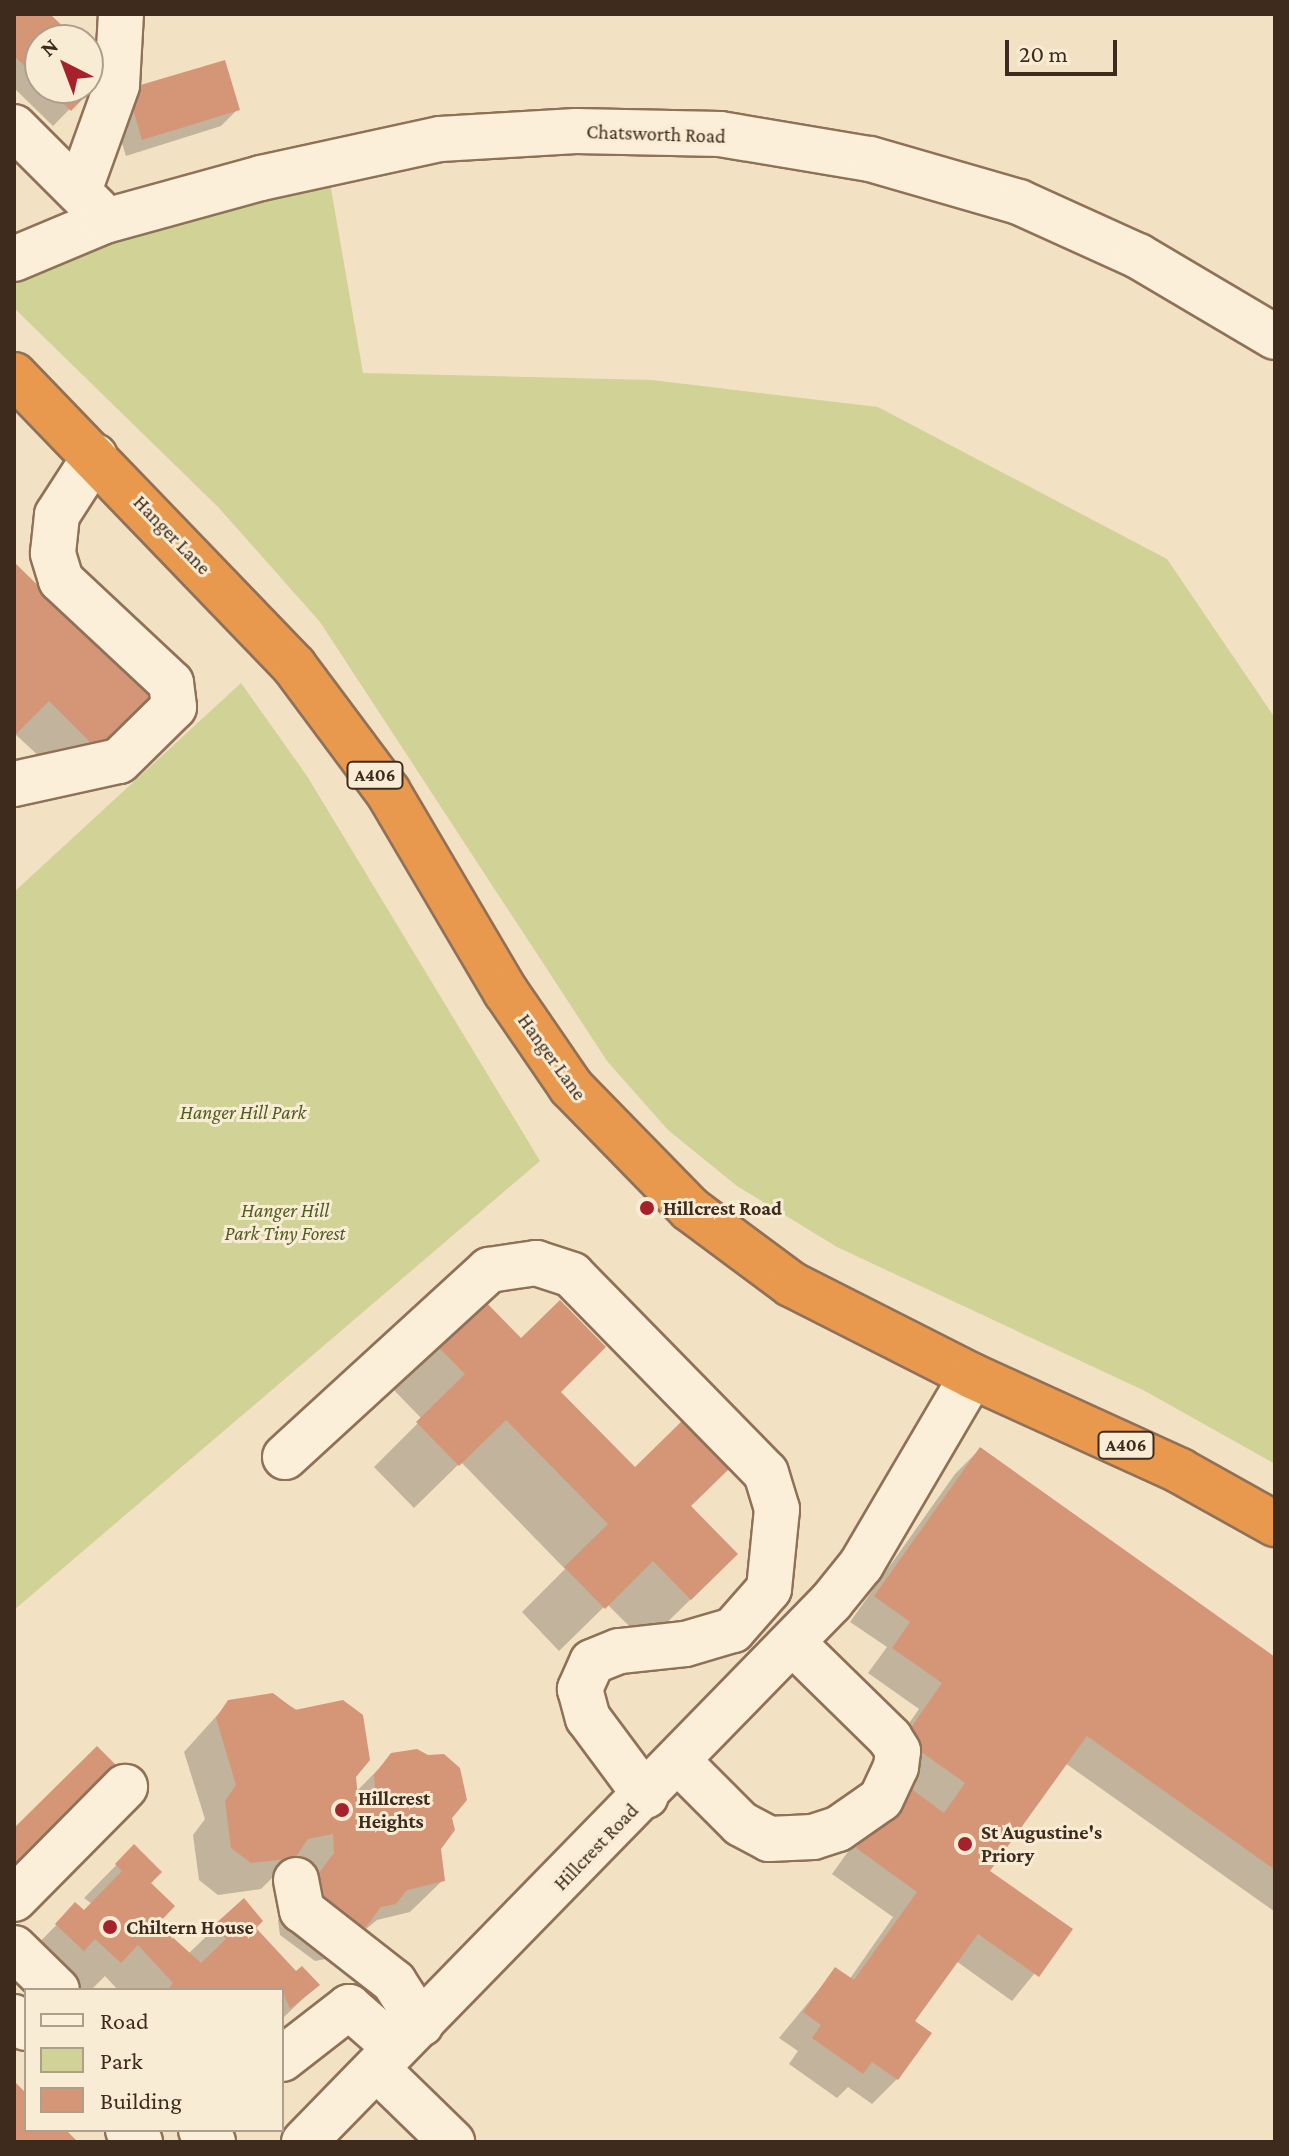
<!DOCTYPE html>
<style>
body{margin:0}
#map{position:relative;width:1289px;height:2156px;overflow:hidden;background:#f3e1c4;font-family:"Crimson Pro",serif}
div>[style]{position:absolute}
.green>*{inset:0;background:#d0d296}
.shadow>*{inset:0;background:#0003}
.building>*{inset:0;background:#d49676}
.roads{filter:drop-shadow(2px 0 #907158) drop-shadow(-2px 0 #907158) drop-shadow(0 2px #907158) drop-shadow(0 -2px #907158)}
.minor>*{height:44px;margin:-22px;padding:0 22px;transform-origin:22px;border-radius:22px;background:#fcefd9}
.highway>*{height:44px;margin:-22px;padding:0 22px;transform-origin:22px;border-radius:22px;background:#e9994d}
.dots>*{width:22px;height:22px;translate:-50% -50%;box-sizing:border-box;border:4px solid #f9ecd5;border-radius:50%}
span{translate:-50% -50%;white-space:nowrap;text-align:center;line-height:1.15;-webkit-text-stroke:6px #f9ecd5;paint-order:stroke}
.shield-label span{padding:2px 6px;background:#f9ecd5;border:2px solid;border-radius:6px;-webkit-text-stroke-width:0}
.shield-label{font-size:18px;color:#3e2b1e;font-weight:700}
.street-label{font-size:20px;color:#3e2b1e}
.park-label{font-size:20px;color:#525d22;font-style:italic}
.poi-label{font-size:20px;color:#3e2b1e;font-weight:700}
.left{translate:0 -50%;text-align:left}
.frame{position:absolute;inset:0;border:16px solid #3e2b1e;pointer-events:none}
.legend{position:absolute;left:24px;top:1988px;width:260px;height:144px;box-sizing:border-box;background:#f9ecd5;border:2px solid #ae9f8c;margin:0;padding:10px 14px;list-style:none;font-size:24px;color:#3e2b1e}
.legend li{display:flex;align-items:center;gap:16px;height:40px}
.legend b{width:40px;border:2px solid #ae9f8c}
.north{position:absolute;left:24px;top:24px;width:80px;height:80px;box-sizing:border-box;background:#f9ecd5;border:2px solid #ae9f8c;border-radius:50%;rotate:318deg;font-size:22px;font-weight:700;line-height:32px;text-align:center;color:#3e2b1e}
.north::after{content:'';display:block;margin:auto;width:28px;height:36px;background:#a5222c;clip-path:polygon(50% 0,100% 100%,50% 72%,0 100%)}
.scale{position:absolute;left:1005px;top:40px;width:112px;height:36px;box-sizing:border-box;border:4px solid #3e2b1e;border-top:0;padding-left:10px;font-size:24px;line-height:28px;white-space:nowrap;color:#3e2b1e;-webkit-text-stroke:6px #f9ecd5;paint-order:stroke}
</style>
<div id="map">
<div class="green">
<div style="clip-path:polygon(329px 177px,363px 373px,652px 380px,878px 407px,1167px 559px,1275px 718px,1275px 1464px,1145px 1391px,837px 1247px,737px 1186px,668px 1130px,607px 1061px,320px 622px,218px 507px,14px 308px,14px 284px,132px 231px)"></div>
<div style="clip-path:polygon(241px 683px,307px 776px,540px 1161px,14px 1610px,14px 892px)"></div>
</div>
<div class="shadow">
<div style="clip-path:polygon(14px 14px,47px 14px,74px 40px,40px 40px,40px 88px,88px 88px,88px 53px,107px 71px,53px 126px,14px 88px)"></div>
<div style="clip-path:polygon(128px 91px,238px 109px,221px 126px,126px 156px,111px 108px)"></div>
<div style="clip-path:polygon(14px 565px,152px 700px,69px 784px,14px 733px)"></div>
<div style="clip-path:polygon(477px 1296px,558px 1392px,635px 1470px,689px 1507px,692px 1598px,646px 1643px,607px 1604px,559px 1651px,522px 1612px,565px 1569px,461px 1462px,414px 1508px,374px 1467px,422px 1419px,388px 1384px)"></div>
<div style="clip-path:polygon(980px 1449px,1275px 1660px,1275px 1912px,1065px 1763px,988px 1871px,1070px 1930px,1012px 2001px,956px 1961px,913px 2022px,897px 2079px,872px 2104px,848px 2087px,837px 2098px,789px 2064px,798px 2051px,779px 2038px,835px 1970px,849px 1980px,893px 1917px,832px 1874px,878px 1810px,880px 1765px,919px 1709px,868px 1673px,887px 1647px,850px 1622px,955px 1474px)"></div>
<div style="clip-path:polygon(273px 1695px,297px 1710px,354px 1776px,356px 1792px,392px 1755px,450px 1818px,438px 1849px,443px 1880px,410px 1912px,377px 1920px,331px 1958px,315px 1961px,280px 1935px,278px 1920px,302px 1887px,281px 1869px,261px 1889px,218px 1895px,199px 1880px,193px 1835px,205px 1819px,184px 1752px,229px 1702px)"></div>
<div style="clip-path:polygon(134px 1847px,148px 1884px,155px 1925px,188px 1954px,243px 1901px,253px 1928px,295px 1973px,317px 1985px,282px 2019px,282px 1990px,118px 1990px,105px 1976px,91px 1990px,83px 1990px,62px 1970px,25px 1957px,76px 1905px,84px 1912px,92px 1904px,84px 1898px)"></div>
</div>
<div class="building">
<div style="clip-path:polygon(14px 14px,50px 14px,77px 40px,40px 40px,40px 81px,14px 56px)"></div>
<div style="clip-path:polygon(88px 50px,110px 71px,71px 111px,47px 88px,88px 88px)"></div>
<div style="clip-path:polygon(225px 60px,240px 110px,142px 140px,127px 89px)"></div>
<div style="clip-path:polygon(14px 562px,155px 700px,102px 754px,49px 701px,14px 736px)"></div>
<div style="clip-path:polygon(477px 1293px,521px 1338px,560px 1300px,606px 1347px,561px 1392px,635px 1467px,683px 1420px,730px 1468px,691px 1506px,738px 1554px,691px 1600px,653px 1561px,605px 1609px,564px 1567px,608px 1524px,506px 1420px,459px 1466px,416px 1422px,465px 1374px,430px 1339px)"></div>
<div style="clip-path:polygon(980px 1447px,1275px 1657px,1275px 1870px,1087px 1736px,990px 1871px,1073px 1929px,1039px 1977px,978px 1934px,915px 2021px,932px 2033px,898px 2080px,872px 2062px,863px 2074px,812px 2038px,821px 2025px,803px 2012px,835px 1967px,854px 1980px,917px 1892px,856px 1848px,902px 1782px,944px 1813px,965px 1783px,903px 1739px,942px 1683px,892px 1648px,910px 1622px,874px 1596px)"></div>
<div style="clip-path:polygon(273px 1693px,295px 1710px,343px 1700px,363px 1715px,370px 1760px,356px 1777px,358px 1798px,367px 1798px,375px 1788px,374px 1775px,391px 1753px,417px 1749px,428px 1755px,444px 1754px,460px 1768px,467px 1800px,452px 1818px,455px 1830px,441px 1849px,445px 1881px,407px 1890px,396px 1904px,381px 1907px,366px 1927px,348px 1929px,309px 1886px,334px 1853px,333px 1834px,308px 1839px,295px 1858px,251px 1863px,231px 1848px,225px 1801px,236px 1785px,216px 1718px,228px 1700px)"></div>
<div style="clip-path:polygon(97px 1746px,121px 1770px,14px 1876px,14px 1828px)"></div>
<div style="clip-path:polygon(134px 1844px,162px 1872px,151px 1883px,175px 1906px,158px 1924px,201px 1963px,226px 1939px,214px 1925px,244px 1898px,263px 1921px,256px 1928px,296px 1971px,302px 1966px,320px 1985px,290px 2009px,282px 1990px,168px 1990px,173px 1983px,138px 1945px,121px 1963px,95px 1939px,84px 1951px,55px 1924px,75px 1902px,84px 1910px,122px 1871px,115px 1864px)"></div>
<div style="clip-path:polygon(14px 2081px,26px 2093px,26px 2130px,66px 2130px,78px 2142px,14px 2142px)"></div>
</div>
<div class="roads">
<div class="minor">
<div style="left:14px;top:127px;width:117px;rotate:45deg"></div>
<div style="left:80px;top:188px;width:109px;rotate:-70.2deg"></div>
<div style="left:117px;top:85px;width:71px;rotate:-86.8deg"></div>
<div style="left:14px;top:259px;width:99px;rotate:-22.7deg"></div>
<div style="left:105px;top:221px;width:162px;rotate:-15.4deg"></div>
<div style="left:261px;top:178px;width:183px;rotate:-12.3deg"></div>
<div style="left:440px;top:139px;width:136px;rotate:-3.4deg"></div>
<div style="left:576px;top:131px;width:144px;rotate:1.2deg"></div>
<div style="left:720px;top:134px;width:152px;rotate:9.5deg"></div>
<div style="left:870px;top:159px;width:155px;rotate:16.1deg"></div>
<div style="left:1019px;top:202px;width:131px;rotate:24.4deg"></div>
<div style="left:1138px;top:256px;width:159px;rotate:30.6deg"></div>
<div style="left:14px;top:784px;width:107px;rotate:-12.4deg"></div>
<div style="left:119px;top:761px;width:77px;rotate:-44.5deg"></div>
<div style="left:174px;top:707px;width:24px;rotate:-97deg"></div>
<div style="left:171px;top:683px;width:151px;rotate:-136.9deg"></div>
<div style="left:61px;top:580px;width:28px;rotate:-107deg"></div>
<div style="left:53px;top:553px;width:38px;rotate:-84deg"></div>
<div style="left:57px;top:515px;width:70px;rotate:-57.2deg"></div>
<div style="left:285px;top:1457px;width:277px;rotate:-42.5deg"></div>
<div style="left:489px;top:1270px;width:48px;rotate:-8.5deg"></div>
<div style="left:536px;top:1263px;width:38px;rotate:18deg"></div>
<div style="left:572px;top:1275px;width:277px;rotate:45.6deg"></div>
<div style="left:766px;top:1473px;width:38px;rotate:73deg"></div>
<div style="left:777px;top:1509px;width:80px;rotate:95.7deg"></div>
<div style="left:769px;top:1589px;width:55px;rotate:131.3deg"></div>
<div style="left:733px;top:1630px;width:50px;rotate:163.7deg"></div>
<div style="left:685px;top:1644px;width:66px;rotate:173.9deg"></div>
<div style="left:619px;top:1651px;width:29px;rotate:158deg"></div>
<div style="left:592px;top:1662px;width:30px;rotate:114deg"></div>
<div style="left:580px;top:1689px;width:30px;rotate:75deg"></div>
<div style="left:588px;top:1718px;width:97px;rotate:53.4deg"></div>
<div style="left:678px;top:1761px;width:89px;rotate:45deg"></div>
<div style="left:741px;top:1824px;width:32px;rotate:28deg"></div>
<div style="left:769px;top:1839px;width:44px;rotate:-2.6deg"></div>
<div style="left:813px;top:1837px;width:26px;rotate:-18deg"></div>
<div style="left:838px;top:1829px;width:52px;rotate:-34.9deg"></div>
<div style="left:881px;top:1799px;width:35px;rotate:-65deg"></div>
<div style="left:896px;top:1767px;width:16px;rotate:-83deg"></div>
<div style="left:898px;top:1751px;width:15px;rotate:-122deg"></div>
<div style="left:890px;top:1738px;width:136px;rotate:-135.6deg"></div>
<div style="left:296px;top:1880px;width:31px;rotate:79deg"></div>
<div style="left:302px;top:1910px;width:117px;rotate:38deg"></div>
<div style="left:394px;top:1982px;width:50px;rotate:57.3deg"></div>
<div style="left:14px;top:1899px;width:158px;rotate:-45.3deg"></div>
<div style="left:14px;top:1948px;width:60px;rotate:44.3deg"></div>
<div style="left:14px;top:2017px;width:16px;rotate:43deg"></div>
<div style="left:282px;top:2059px;width:85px;rotate:-37.8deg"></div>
<div style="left:349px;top:2007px;width:62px;rotate:41.1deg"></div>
<div style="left:377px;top:2069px;width:105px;rotate:44.2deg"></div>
<div style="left:128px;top:2130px;width:17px;rotate:45deg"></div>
<div style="left:201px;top:2130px;width:17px;rotate:45deg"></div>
<div style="left:304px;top:2142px;width:755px;rotate:-45.7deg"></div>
<div style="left:831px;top:1602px;width:48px;rotate:-51deg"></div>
<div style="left:861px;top:1565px;width:219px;rotate:-59.6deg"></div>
</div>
<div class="highway">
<div style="left:14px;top:375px;width:404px;rotate:46.1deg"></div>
<div style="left:294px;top:666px;width:157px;rotate:53.3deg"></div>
<div style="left:388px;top:792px;width:232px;rotate:59.5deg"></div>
<div style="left:506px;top:992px;width:115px;rotate:55.6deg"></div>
<div style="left:571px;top:1087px;width:170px;rotate:45.7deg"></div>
<div style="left:690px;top:1209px;width:126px;rotate:36.6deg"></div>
<div style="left:791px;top:1284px;width:203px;rotate:26.9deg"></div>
<div style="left:972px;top:1376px;width:229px;rotate:24.5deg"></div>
<div style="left:1180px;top:1471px;width:109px;rotate:29.2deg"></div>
</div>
</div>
<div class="dots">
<div style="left:647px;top:1208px;background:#a5222c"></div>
<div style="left:342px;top:1810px;background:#a5222c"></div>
<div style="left:965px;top:1844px;background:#a5222c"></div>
<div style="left:110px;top:1927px;background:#a5222c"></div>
</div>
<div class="shield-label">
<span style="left:375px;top:775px">A406</span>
<span style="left:1126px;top:1445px">A406</span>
</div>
<div class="street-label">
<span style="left:656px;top:134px;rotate:2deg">Chatsworth Road</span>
<span style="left:172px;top:535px;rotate:46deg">Hanger Lane</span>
<span style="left:552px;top:1057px;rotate:54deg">Hanger Lane</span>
<span style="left:596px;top:1847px;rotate:-46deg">Hillcrest Road</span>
</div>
<div class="park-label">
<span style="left:243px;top:1112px">Hanger Hill Park</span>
<span style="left:285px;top:1222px">Hanger Hill<br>Park Tiny Forest</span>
</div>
<div class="poi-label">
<span class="left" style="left:663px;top:1208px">Hillcrest Road</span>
<span class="left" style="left:358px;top:1810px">Hillcrest<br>Heights</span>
<span class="left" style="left:981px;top:1844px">St Augustine's<br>Priory</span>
<span class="left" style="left:126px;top:1927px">Chiltern House</span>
</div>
<div class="frame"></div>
<ul class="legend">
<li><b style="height:10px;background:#fcefd9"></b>Road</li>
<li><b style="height:22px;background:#d0d296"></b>Park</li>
<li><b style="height:22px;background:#d49676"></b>Building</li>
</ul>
<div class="north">N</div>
<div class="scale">20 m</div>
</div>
